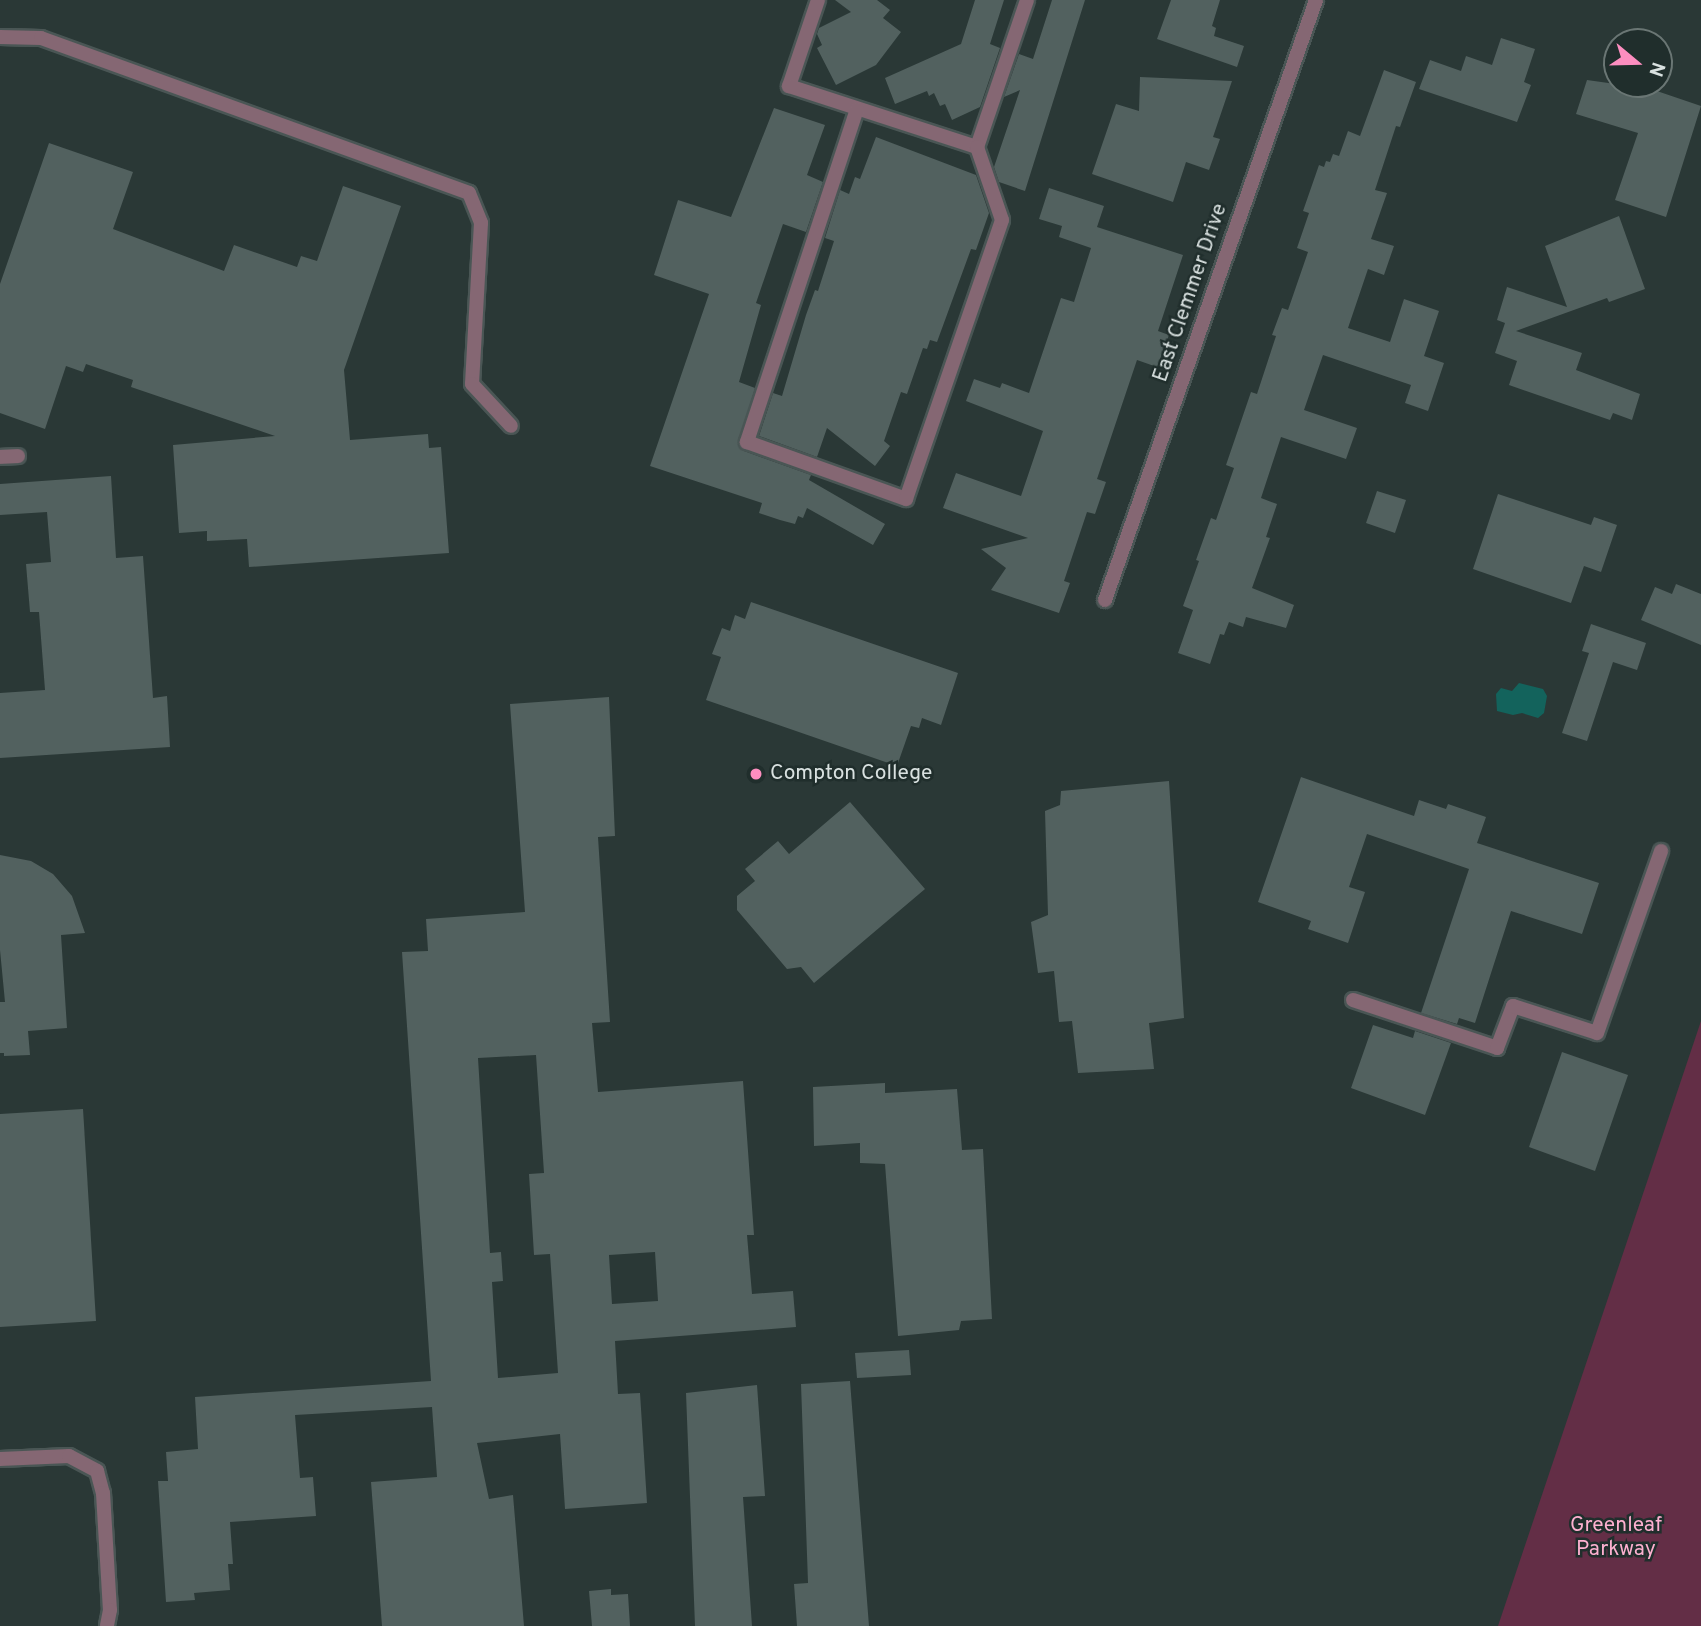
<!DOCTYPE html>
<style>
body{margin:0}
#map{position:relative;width:1701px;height:1626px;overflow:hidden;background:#2a3836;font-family:Overpass,sans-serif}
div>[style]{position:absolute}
.green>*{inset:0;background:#632e46}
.water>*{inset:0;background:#13635c}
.building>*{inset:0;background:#52615f}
.roads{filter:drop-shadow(2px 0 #4a5655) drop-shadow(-2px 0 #4a5655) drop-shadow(0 2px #4a5655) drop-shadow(0 -2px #4a5655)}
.lane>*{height:14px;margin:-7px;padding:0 7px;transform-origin:7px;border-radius:7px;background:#856773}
.street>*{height:14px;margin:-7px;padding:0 7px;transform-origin:7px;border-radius:7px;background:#856773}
.dots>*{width:19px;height:19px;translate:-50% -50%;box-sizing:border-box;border:4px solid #202e2c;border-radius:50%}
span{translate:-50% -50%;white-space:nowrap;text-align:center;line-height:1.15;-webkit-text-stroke:5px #202e2c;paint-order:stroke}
.street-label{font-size:21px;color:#d9e1e0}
.poi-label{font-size:21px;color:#d9e1e0}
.left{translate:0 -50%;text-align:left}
.park-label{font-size:21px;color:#fdb0d0}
.north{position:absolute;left:1603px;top:28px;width:70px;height:70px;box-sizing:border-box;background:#202e2c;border:2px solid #6a7674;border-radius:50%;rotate:109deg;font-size:19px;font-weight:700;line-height:28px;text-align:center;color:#d9e1e0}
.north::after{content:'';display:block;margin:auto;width:24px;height:32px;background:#fd8ec0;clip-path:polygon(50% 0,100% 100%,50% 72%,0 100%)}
</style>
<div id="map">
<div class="green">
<div style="clip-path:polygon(1701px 1021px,1701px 1626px,1498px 1626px)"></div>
</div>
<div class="water">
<div style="clip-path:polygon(1519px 683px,1543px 689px,1547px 696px,1544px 713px,1538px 718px,1522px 713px,1513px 715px,1497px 711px,1496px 694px,1501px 688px,1512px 691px)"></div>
</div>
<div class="building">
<div style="clip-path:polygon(835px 0,877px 0,890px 10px,883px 18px,901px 32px,876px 65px,836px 85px,817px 48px,822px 45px,817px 34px,819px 28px,851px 12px)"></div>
<div style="clip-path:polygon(975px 0,1004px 0,990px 44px,1000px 48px,980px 107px,952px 120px,945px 104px,940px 106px,934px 93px,929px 96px,927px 91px,895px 104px,885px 78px,961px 44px)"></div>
<div style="clip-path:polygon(1052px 0,1085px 0,1025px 191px,999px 182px,994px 167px,1020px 90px,1004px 97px,1019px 54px,1033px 59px)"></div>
<div style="clip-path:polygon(1171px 0,1220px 0,1212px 26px,1216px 28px,1214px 36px,1244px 46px,1237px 67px,1157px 39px)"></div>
<div style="clip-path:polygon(1501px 38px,1535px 49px,1524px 82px,1531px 85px,1517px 122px,1419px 89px,1430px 60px,1461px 71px,1466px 56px,1492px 65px)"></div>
<div style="clip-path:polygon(1384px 70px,1416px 82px,1400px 127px,1396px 126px,1375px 190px,1387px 193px,1371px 239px,1394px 246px,1384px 275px,1368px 269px,1348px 328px,1390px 342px,1404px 299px,1439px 311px,1424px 356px,1444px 363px,1428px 411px,1405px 403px,1411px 385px,1323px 355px,1304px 410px,1357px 428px,1346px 459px,1281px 437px,1261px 498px,1277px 504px,1266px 537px,1270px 538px,1252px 588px,1294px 605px,1286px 628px,1246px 617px,1243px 627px,1229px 622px,1224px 635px,1220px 634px,1210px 664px,1178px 653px,1193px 610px,1183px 606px,1199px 561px,1196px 560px,1211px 518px,1216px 520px,1234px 468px,1226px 465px,1251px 392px,1257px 394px,1276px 336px,1272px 335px,1282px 308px,1288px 310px,1308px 252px,1297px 248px,1309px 213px,1303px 211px,1319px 165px,1324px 167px,1326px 161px,1330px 162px,1333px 154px,1339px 156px,1348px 131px,1360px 136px)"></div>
<div style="clip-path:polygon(1140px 77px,1232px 81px,1213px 137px,1220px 139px,1209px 170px,1186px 162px,1173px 202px,1092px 174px,1116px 104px,1139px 111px)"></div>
<div style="clip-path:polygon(1587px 80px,1651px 89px,1701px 106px,1666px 217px,1615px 200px,1638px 133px,1576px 114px)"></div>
<div style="clip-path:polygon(774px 108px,825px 125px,807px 175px,823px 182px,806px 232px,783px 224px,756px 303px,761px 305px,739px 382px,755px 388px,738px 445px,744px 451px,811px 475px,809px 480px,885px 524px,873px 545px,807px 508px,803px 518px,798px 516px,795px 524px,780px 520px,759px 513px,762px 503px,650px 466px,709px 294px,654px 275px,678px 200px,731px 217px)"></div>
<div style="clip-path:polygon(876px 137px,976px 175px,989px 213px,976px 250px,971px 249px,937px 342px,930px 340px,927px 349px,923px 348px,907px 394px,901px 392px,884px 441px,890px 446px,875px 466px,827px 428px,817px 457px,759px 436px,773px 393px,782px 396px,806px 315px,815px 290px,818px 291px,834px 241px,825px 238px,840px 190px,849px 194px,855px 177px,860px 179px)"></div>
<div style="clip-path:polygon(49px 143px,133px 172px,113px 229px,224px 271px,234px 245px,297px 267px,301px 256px,317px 261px,343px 186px,401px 206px,344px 370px,350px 440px,428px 434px,429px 448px,441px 447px,449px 553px,249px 567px,247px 539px,207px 541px,207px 531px,179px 533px,173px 445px,275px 436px,131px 387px,133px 380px,86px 364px,83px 372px,66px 366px,45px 429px,0 413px,0 284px)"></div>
<div style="clip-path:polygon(1049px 188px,1104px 206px,1097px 227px,1183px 255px,1158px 331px,1169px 335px,1157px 367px,1137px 360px,1097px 479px,1106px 482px,1095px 514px,1087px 512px,1064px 581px,1070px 583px,1059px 613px,991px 590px,1006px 568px,981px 549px,1028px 538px,943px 508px,956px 473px,1021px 496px,1043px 431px,966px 401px,974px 379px,1000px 388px,1002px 383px,1029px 393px,1061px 298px,1074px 302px,1091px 248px,1059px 237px,1062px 226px,1039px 219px)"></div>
<div style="clip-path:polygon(1619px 216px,1645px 289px,1609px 302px,1607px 298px,1516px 331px,1582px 353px,1576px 370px,1640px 394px,1632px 420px,1613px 413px,1610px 420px,1509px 385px,1517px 361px,1495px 353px,1505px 323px,1497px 320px,1507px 287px,1567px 307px,1545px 246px)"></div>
<div style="clip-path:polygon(111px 476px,116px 558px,143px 556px,153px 698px,167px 696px,170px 747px,0 758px,0 693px,45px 690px,39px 612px,30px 612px,26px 564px,51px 562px,47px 512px,0 515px,0 484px)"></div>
<div style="clip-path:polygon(1377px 491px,1406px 500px,1395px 533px,1366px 523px)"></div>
<div style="clip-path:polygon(1498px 494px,1591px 525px,1594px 517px,1617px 525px,1601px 572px,1584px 566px,1571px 603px,1473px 569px)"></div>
<div style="clip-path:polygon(1676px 584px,1701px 594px,1701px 645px,1641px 620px,1655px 587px,1672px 594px)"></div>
<div style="clip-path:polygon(751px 602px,958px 673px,941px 725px,922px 718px,919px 728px,911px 726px,897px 766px,706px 700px,721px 657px,712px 654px,722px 628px,730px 631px,735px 615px,745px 619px)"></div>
<div style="clip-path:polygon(1591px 624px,1646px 643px,1637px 670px,1613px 662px,1587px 741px,1562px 733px,1589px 653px,1582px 651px)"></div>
<div style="clip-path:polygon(evenodd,609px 697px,615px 836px,598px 837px,610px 1022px,592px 1023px,598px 1092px,743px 1081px,754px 1235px,747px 1235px,752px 1294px,793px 1291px,796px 1327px,615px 1341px,618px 1394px,640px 1393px,647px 1503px,565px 1509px,560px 1434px,477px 1443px,489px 1499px,513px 1495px,524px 1626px,382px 1626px,371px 1482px,437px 1477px,432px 1407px,295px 1415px,300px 1478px,313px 1477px,316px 1516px,230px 1522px,233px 1564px,228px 1564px,230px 1590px,194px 1593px,195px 1600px,166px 1602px,158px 1481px,168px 1481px,166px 1452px,198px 1449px,195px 1397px,431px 1381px,402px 952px,428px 951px,426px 919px,525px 912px,510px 704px,609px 697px,536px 1055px,544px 1173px,529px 1174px,534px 1255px,550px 1254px,558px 1373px,498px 1378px,492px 1282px,503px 1281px,501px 1252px,490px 1253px,478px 1058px,536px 1055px,609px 697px,655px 1252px,658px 1301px,612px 1304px,609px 1255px,655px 1252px)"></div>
<div style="clip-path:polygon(1301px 777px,1414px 816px,1419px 800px,1446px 809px,1448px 804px,1486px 817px,1477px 843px,1599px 883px,1582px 934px,1511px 911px,1475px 1023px,1459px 1018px,1457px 1024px,1421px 1013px,1469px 869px,1367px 834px,1349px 887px,1365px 892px,1348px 943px,1308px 929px,1311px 921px,1258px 902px)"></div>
<div style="clip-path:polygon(1169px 781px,1184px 1018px,1149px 1023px,1154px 1069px,1078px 1073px,1072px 1021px,1059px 1022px,1054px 971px,1038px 973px,1031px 922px,1048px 915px,1045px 811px,1060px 805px,1061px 791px)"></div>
<div style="clip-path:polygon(850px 802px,925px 889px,814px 983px,801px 967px,787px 969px,737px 910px,737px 896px,755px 881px,745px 869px,778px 841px,789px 854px)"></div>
<div style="clip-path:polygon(0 855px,31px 861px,53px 874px,72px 896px,85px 933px,61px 935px,67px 1028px,28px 1031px,30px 1055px,4px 1056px,4px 1053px,0 1053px,0 1002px,5px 1002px,0 950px)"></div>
<div style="clip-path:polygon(1373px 1025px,1413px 1038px,1415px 1031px,1451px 1043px,1425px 1115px,1351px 1088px)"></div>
<div style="clip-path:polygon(1562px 1052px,1628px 1075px,1595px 1171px,1529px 1147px)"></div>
<div style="clip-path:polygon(885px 1083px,885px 1093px,957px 1089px,962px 1150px,983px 1149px,992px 1319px,961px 1321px,959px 1330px,898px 1336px,885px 1164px,860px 1163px,860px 1143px,814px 1146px,813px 1087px)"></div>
<div style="clip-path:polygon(83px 1109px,96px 1321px,0 1327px,0 1114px)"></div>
<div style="clip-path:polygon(909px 1350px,911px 1375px,857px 1378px,855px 1353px)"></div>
<div style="clip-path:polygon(850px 1381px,869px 1626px,797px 1626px,794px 1584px,808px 1583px,801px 1384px)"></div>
<div style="clip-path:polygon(757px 1385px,765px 1496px,743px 1497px,752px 1626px,695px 1626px,686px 1393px)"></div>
<div style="clip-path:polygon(611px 1589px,611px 1595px,628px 1594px,630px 1626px,592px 1626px,589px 1591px)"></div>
</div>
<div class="roads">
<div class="lane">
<div style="left:0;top:457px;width:18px;rotate:-3deg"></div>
<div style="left:1353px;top:1000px;width:152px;rotate:18.4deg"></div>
<div style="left:1497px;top:1048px;width:45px;rotate:-69.1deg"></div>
<div style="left:1513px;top:1006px;width:88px;rotate:17.8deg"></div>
<div style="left:1597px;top:1033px;width:193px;rotate:-70.6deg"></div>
<div style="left:0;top:1459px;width:69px;rotate:-2.5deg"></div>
<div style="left:69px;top:1456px;width:32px;rotate:28deg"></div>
<div style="left:97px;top:1471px;width:23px;rotate:75deg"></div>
<div style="left:103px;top:1493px;width:117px;rotate:86.6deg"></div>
<div style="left:110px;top:1610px;width:16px;rotate:101deg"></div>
</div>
<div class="street">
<div style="left:818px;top:0;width:91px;rotate:108.6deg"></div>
<div style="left:789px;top:86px;width:198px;rotate:18deg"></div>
<div style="left:977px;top:147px;width:155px;rotate:-71.2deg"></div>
<div style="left:0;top:37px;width:41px;rotate:1.4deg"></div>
<div style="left:41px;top:38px;width:455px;rotate:19.9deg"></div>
<div style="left:469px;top:193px;width:32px;rotate:68deg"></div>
<div style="left:481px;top:223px;width:161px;rotate:93.2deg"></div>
<div style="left:472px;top:384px;width:57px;rotate:47.1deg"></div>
<div style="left:857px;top:109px;width:351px;rotate:108.3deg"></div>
<div style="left:747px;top:442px;width:169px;rotate:19.7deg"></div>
<div style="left:906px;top:499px;width:295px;rotate:-71deg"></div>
<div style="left:1002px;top:220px;width:77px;rotate:-108.9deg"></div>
<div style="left:1105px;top:600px;width:636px;rotate:-70.62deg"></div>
</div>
</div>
<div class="dots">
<div style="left:756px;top:774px;background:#fd8ec0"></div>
</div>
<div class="street-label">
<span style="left:1191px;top:293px;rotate:-71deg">East Clemmer Drive</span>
</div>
<div class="poi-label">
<span class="left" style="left:770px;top:774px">Compton College</span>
</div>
<div class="park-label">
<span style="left:1616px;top:1538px">Greenleaf<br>Parkway</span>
</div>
<div class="north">N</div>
</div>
